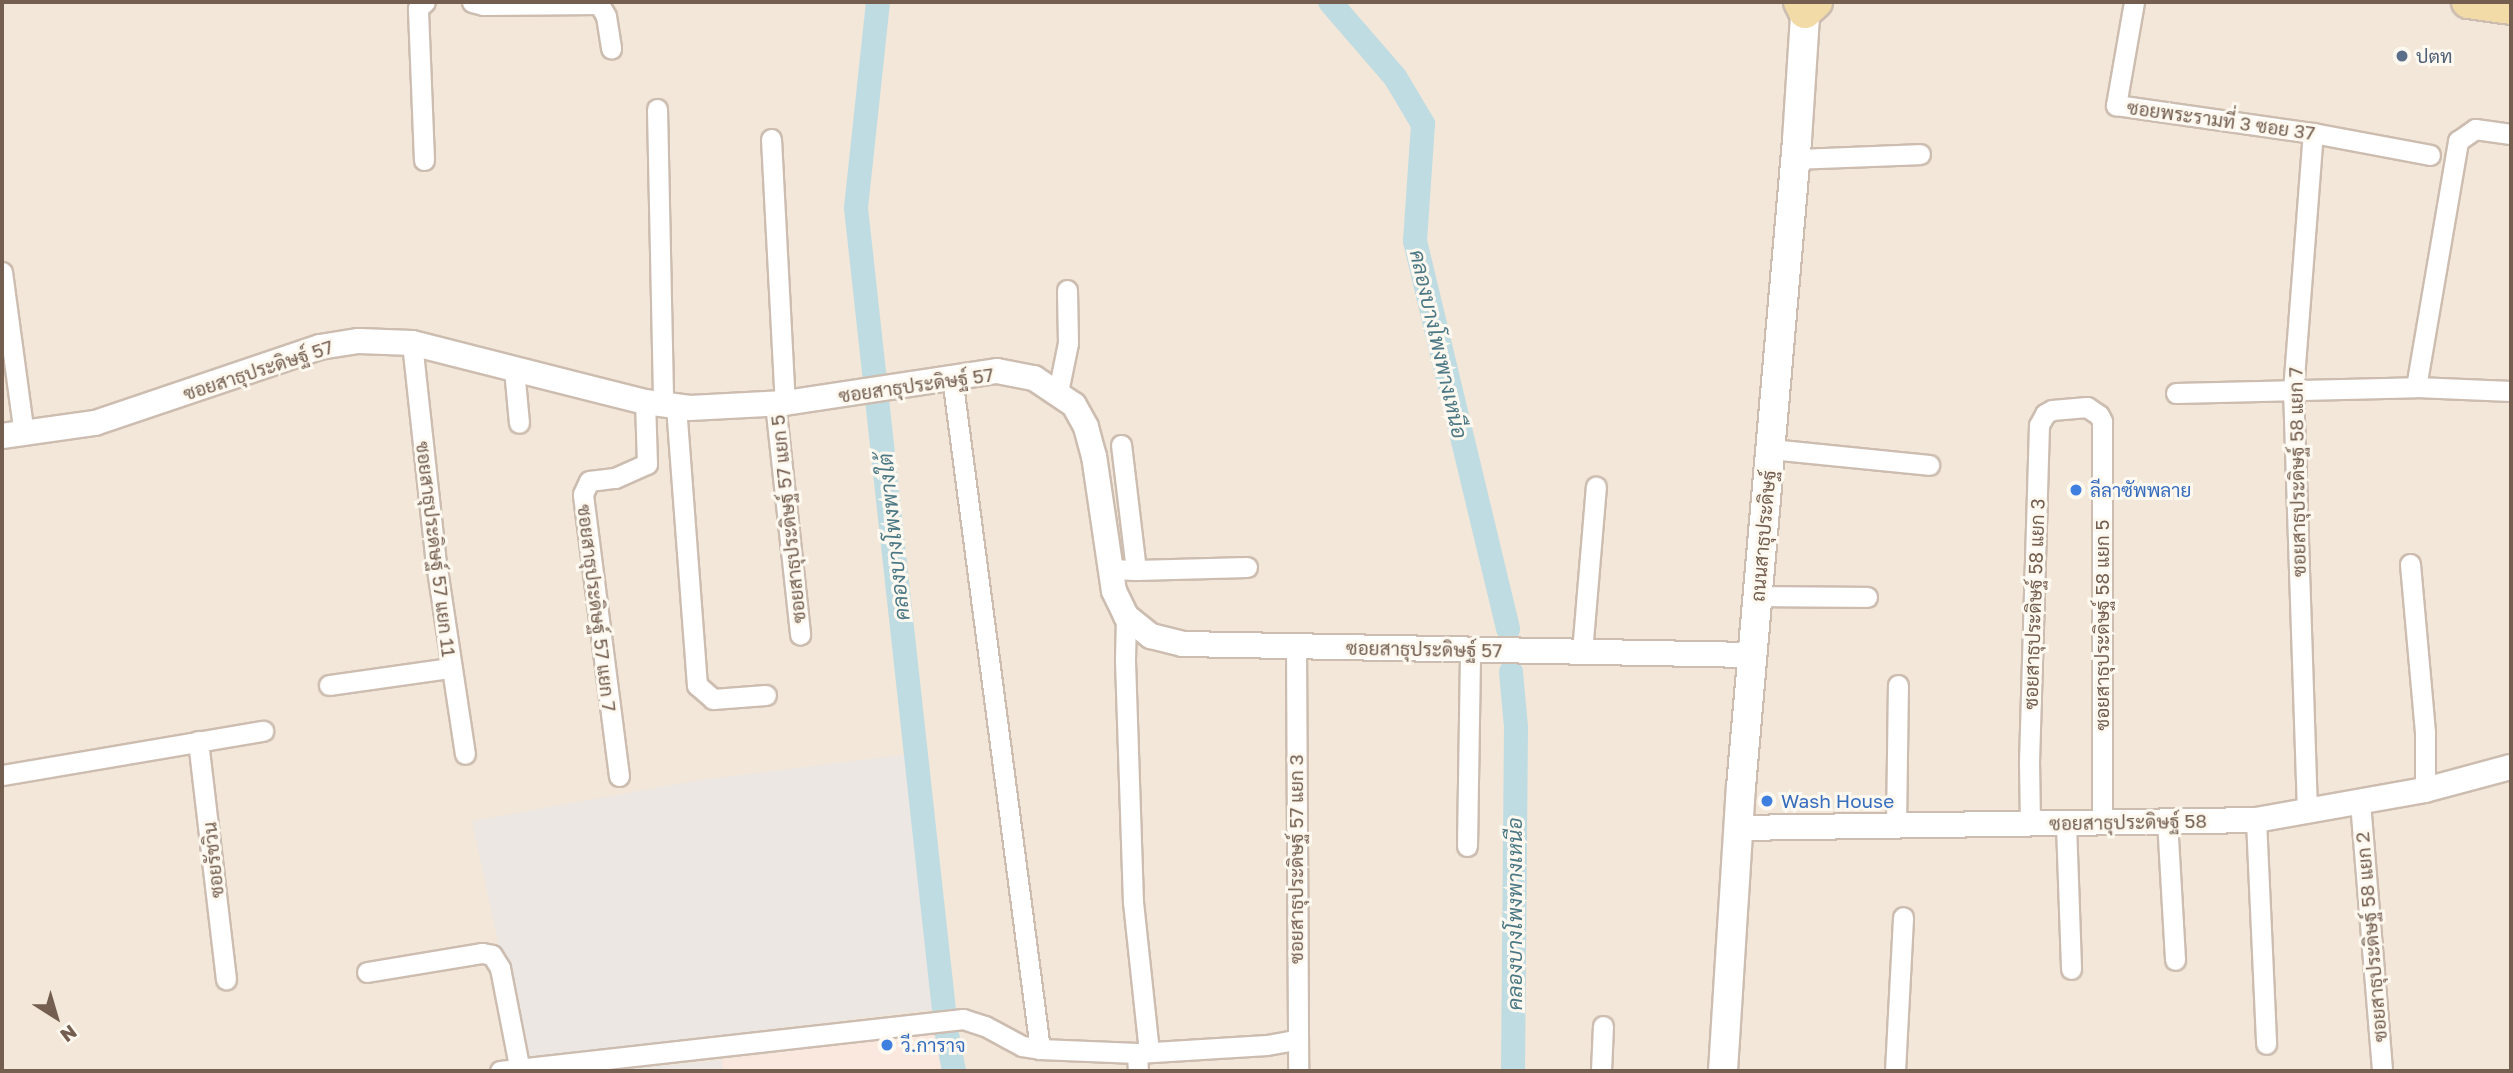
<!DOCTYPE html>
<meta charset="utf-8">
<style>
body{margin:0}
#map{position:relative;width:2513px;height:1073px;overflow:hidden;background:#fbf5e9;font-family:"Golos Text",Sarabun,sans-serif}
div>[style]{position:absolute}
.residential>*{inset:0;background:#f2e7d8}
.commercial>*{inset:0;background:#fae8de}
.industrial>*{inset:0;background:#ece7e2}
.canal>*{height:24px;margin:-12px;padding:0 12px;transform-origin:12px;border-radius:12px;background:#bfdce3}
.roads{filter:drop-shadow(2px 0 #ccbdb0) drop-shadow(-2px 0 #ccbdb0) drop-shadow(0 2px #ccbdb0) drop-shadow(0 -2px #ccbdb0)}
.minor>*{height:19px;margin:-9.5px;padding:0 9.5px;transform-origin:9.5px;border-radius:9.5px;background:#fff}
.tertiary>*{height:24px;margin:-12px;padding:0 12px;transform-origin:12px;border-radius:12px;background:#fff}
.secondary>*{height:28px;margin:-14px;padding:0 14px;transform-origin:14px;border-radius:14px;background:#fff}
.primary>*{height:32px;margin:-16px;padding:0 16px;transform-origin:16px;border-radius:16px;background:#f3dba8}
.dots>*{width:19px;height:19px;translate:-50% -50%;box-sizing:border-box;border:4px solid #fef9f0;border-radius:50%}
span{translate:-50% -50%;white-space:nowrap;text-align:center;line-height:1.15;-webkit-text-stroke:6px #fef9f0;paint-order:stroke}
.service-label{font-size:19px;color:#4e5e75}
.left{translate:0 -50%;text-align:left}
.street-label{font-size:19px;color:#735e4f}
.shop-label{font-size:19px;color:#366cbe}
.water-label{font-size:21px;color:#4b7884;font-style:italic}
.frame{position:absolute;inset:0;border:4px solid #735e4f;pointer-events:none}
.north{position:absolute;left:21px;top:982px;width:70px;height:70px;-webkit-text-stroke:5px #fef9f0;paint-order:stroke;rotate:143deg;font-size:19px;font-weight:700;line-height:28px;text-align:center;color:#735e4f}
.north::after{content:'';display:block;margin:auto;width:24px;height:32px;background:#735e4f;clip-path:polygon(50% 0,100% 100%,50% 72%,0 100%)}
</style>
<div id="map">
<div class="residential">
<div style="clip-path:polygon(2px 2px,2511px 2px,2511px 1071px,2px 1071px)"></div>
</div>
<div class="commercial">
<div style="clip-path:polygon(941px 1031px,947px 1071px,723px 1071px,722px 1060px)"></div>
</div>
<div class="industrial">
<div style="clip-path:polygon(910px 754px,937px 1009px,523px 1059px,472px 821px,694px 781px)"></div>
<div style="clip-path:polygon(722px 1060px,723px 1071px,609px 1071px)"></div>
</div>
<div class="canal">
<div style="left:878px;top:2px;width:207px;rotate:96.1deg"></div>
<div style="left:856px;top:208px;width:826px;rotate:83.74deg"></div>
<div style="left:946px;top:1029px;width:43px;rotate:79.2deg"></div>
<div style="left:1330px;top:2px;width:99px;rotate:49.1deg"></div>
<div style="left:1395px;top:77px;width:55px;rotate:59.2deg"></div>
<div style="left:1423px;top:124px;width:117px;rotate:93.9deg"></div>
<div style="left:1415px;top:241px;width:399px;rotate:76.5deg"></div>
<div style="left:1511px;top:672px;width:55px;rotate:84.8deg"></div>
<div style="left:1516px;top:727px;width:344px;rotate:90.5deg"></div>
</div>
<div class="roads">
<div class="minor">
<div style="left:472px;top:2px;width:11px;rotate:15deg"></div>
<div style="left:483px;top:5px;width:116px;rotate:-0.5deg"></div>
<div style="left:599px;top:4px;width:14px;rotate:60deg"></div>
<div style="left:606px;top:16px;width:33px;rotate:81deg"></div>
<div style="left:2134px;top:2px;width:105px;rotate:99.9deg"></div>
<div style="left:2116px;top:105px;width:199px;rotate:8.1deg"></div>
<div style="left:2313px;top:133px;width:119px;rotate:10.6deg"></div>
<div style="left:657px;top:109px;width:296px;rotate:88.8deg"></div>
<div style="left:771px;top:139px;width:264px;rotate:87deg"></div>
<div style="left:1796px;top:159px;width:124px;rotate:-2.3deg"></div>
<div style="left:424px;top:160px;width:152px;rotate:-92.3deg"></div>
<div style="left:418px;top:8px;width:9px;rotate:-41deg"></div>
<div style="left:2px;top:272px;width:163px;rotate:82.3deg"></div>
<div style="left:412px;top:343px;width:214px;rotate:83.8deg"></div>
<div style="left:435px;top:556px;width:200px;rotate:81.4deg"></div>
<div style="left:514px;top:369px;width:54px;rotate:84.7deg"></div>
<div style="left:952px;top:377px;width:678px;rotate:82.54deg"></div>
<div style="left:2416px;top:387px;width:250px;rotate:-80.3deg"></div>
<div style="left:2458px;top:141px;width:21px;rotate:-35deg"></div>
<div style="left:2475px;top:129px;width:36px;rotate:8deg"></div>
<div style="left:1058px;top:392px;width:50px;rotate:-78.5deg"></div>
<div style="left:1068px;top:343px;width:53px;rotate:-91.1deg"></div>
<div style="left:2176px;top:393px;width:240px;rotate:-1.4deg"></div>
<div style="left:2416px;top:387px;width:95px;rotate:2.4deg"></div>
<div style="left:775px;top:403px;width:233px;rotate:83.8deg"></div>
<div style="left:676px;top:406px;width:280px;rotate:85.7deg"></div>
<div style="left:697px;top:685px;width:21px;rotate:41deg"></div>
<div style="left:713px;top:699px;width:53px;rotate:-4.3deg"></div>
<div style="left:1770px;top:449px;width:160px;rotate:5.7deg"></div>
<div style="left:2410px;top:564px;width:170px;rotate:84.9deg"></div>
<div style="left:2425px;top:733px;width:57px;rotate:90deg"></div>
<div style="left:1109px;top:569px;width:27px;rotate:2deg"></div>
<div style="left:1136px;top:570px;width:126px;rotate:-96.8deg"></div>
<div style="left:1136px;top:570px;width:111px;rotate:-1.5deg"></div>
<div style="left:1757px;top:596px;width:110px;rotate:0.5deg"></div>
<div style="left:1126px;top:616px;width:45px;rotate:91.3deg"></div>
<div style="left:1125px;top:661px;width:241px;rotate:88.1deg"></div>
<div style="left:1133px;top:902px;width:151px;rotate:83.9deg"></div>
<div style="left:1296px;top:646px;width:425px;rotate:89.7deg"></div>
<div style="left:1582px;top:652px;width:166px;rotate:-85.2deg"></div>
<div style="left:329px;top:685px;width:122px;rotate:-8deg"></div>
<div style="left:198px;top:741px;width:240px;rotate:83.3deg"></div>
<div style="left:2px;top:775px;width:265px;rotate:-9.6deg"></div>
<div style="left:619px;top:776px;width:284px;rotate:-97.3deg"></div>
<div style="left:583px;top:494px;width:14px;rotate:-65deg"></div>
<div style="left:589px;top:481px;width:26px;rotate:-7deg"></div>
<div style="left:615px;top:478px;width:35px;rotate:-24deg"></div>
<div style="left:647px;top:464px;width:62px;rotate:-91.8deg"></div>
<div style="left:2360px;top:802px;width:270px;rotate:85.3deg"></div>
<div style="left:2307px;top:811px;width:420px;rotate:-91.9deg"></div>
<div style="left:2293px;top:391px;width:259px;rotate:-85.6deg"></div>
<div style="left:2167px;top:820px;width:140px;rotate:86.7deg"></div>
<div style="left:2256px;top:820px;width:224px;rotate:87.4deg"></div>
<div style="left:2030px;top:824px;width:62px;rotate:-90.9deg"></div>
<div style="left:2029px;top:762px;width:337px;rotate:-88.3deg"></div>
<div style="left:2039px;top:425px;width:13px;rotate:-61deg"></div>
<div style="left:2045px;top:414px;width:8px;rotate:-30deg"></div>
<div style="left:2052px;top:410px;width:35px;rotate:-5deg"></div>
<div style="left:2087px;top:407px;width:14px;rotate:34deg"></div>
<div style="left:2099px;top:415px;width:7px;rotate:63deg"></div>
<div style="left:2102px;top:421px;width:402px;rotate:90deg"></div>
<div style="left:2066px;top:824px;width:145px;rotate:88deg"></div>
<div style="left:1896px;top:826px;width:141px;rotate:-89.2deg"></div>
<div style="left:1467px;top:846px;width:196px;rotate:-89.1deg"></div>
<div style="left:367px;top:972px;width:117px;rotate:-9.4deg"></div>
<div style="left:482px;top:953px;width:10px;rotate:11deg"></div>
<div style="left:492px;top:955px;width:15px;rotate:58deg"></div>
<div style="left:500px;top:968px;width:105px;rotate:79deg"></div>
<div style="left:1137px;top:1053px;width:18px;rotate:87deg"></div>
<div style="left:500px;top:1071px;width:466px;rotate:-6.4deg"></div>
<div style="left:963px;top:1019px;width:23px;rotate:18deg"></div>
<div style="left:985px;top:1026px;width:42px;rotate:28.4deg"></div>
<div style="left:1022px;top:1046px;width:18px;rotate:9deg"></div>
<div style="left:1040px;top:1049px;width:97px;rotate:2.4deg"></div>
<div style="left:1137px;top:1053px;width:130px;rotate:-3.5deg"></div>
<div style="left:1267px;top:1045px;width:29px;rotate:-10deg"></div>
<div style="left:1601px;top:1071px;width:45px;rotate:-87.5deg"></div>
<div style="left:1895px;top:1071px;width:154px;rotate:-87deg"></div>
</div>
<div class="tertiary">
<div style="left:2px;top:436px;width:94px;rotate:-8deg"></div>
<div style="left:95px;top:423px;width:237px;rotate:-18.7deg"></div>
<div style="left:320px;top:347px;width:39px;rotate:-9deg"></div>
<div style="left:359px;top:341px;width:53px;rotate:2.2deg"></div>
<div style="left:412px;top:343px;width:240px;rotate:14.2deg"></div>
<div style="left:645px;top:402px;width:45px;rotate:7.6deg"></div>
<div style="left:690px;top:408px;width:95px;rotate:-3deg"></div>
<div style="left:785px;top:403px;width:214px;rotate:-8.6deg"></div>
<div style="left:997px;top:371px;width:38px;rotate:11deg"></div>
<div style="left:1034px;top:378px;width:48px;rotate:34deg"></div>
<div style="left:1074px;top:405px;width:25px;rotate:61deg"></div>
<div style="left:1086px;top:427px;width:30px;rotate:75deg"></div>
<div style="left:1094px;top:456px;width:136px;rotate:81.6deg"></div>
<div style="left:1114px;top:591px;width:28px;rotate:64deg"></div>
<div style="left:1126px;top:616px;width:32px;rotate:39deg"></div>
<div style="left:1151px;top:636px;width:33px;rotate:14deg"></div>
<div style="left:1183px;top:644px;width:569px;rotate:1.11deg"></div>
<div style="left:1738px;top:828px;width:518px;rotate:-0.88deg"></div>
<div style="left:2256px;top:820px;width:172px;rotate:-10.1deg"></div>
<div style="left:2425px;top:790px;width:89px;rotate:-15deg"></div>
</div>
<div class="secondary">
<div style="left:1723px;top:1071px;width:285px;rotate:-86.4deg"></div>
<div style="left:1741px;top:787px;width:649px;rotate:-85.05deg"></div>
<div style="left:1797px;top:140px;width:138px;rotate:-86.3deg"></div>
</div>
<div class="primary">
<div style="left:1800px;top:2px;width:11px;rotate:63deg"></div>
<div style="left:1805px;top:12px;width:15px;rotate:-42deg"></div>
<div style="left:2468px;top:2px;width:43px;rotate:7.9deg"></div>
</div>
</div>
<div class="dots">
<div style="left:2402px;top:56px;background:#5c6f8a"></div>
<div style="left:2076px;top:490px;background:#3f7fe0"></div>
<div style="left:1767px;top:801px;background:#3f7fe0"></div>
<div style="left:887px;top:1045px;background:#3f7fe0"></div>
</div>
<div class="service-label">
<span class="left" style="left:2416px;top:56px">ปตท</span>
</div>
<div class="street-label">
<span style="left:2221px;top:120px;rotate:8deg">ซอยพระรามที่ 3 ซอย 37</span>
<span style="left:258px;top:370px;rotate:-18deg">ซอยสาธุประดิษฐ์ 57</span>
<span style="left:916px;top:385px;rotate:-8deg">ซอยสาธุประดิษฐ์ 57</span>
<span style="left:2297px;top:472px;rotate:-91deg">ซอยสาธุประดิษฐ์ 58 แยก 7</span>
<span style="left:788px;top:519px;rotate:-96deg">ซอยสาธุประดิษฐ์ 57 แยก 5</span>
<span style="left:1763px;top:536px;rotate:-85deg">ถนนสาธุประดิษฐ์</span>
<span style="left:436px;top:549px;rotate:83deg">ซอยสาธุประดิษฐ์ 57 แยก 11</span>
<span style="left:2034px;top:604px;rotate:-88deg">ซอยสาธุประดิษฐ์ 58 แยก 3</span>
<span style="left:597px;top:608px;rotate:83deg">ซอยสาธุประดิษฐ์ 57 แยก 7</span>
<span style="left:2102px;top:625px;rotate:-90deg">ซอยสาธุประดิษฐ์ 58 แยก 5</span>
<span style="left:1424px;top:649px;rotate:1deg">ซอยสาธุประดิษฐ์ 57</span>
<span style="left:2128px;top:822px;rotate:-1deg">ซอยสาธุประดิษฐ์ 58</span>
<span style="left:1296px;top:859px;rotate:-90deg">ซอยสาธุประดิษฐ์ 57 แยก 3</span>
<span style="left:213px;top:860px;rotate:-96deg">ซอยรัชวิน</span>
<span style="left:2371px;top:937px;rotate:-95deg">ซอยสาธุประดิษฐ์ 58 แยก 2</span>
</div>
<div class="shop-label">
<span class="left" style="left:2090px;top:490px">ลีลาซัพพลาย</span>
<span class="left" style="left:1781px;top:801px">Wash House</span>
<span class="left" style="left:901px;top:1045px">วี.การาจ</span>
</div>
<div class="water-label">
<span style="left:1439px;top:344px;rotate:77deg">คลองบางโพงพางเหนือ</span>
<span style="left:893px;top:537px;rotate:-96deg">คลองบางโพงพางใต้</span>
<span style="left:1514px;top:914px;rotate:-90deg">คลองบางโพงพางเหนือ</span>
</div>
<div class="frame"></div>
<div class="north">N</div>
</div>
